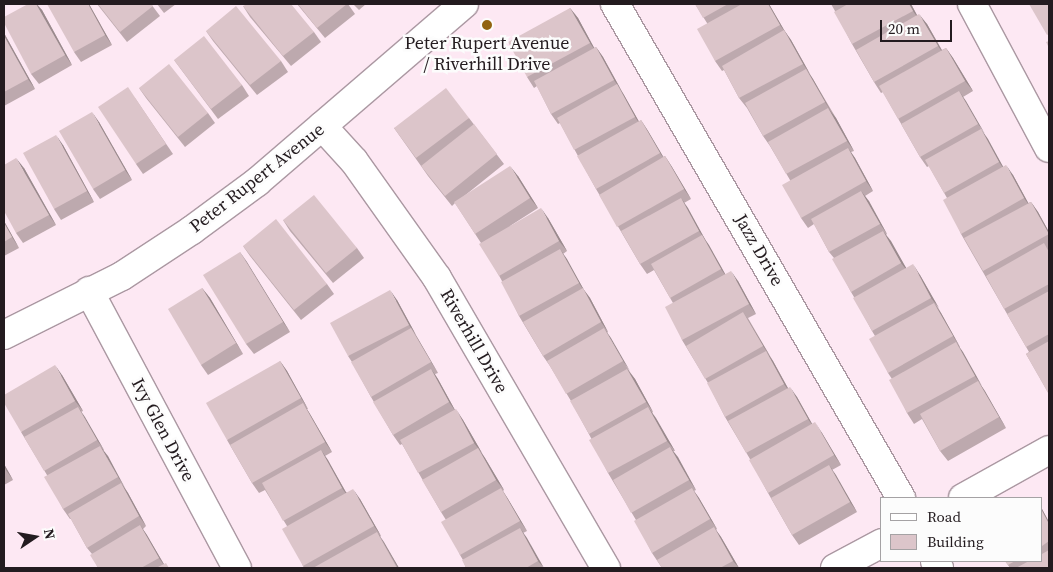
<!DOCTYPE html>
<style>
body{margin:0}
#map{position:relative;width:1053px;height:572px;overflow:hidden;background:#fde8f3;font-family:"Source Serif 4",serif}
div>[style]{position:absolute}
.roads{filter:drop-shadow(1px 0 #ab98a2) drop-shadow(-1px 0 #ab98a2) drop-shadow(0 1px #ab98a2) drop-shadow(0 -1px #ab98a2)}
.minor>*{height:28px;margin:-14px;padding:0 14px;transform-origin:14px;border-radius:14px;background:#fff}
.wall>*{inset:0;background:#bda9ae}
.shaded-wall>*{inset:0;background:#9a8a8d}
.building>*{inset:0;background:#dcc5ca}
.dots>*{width:14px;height:14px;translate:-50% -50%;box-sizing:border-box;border:2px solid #fcfcfc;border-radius:50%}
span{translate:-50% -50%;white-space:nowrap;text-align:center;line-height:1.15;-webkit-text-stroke:5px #fcfcfc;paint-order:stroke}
.poi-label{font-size:18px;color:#231b1f}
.street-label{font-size:18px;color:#231b1f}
.frame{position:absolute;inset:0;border:5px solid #231b1f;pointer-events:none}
.legend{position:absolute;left:880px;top:497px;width:162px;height:65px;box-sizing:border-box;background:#fcfcfc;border:1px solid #a5a2a4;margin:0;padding:6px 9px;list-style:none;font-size:15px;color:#231b1f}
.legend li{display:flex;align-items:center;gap:10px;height:25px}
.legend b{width:25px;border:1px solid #a5a2a4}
.north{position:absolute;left:10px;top:512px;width:50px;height:50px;-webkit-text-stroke:4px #fcfcfc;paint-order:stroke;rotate:78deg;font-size:14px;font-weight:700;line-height:20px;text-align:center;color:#231b1f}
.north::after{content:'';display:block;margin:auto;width:18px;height:22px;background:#231b1f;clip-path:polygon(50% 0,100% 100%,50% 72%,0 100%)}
.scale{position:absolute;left:880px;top:20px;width:72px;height:22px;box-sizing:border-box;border:2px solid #231b1f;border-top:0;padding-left:6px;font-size:15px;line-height:18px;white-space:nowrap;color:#231b1f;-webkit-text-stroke:4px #fcfcfc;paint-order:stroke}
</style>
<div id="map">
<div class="roads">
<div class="minor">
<div style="left:615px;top:4px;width:571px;rotate:59.93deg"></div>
<div style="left:972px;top:4px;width:163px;rotate:61.9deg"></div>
<div style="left:322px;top:126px;width:47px;rotate:47.6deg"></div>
<div style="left:354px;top:161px;width:143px;rotate:54.6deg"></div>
<div style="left:437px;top:278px;width:336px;rotate:59.8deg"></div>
<div style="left:89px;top:291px;width:314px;rotate:61.9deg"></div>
<div style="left:4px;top:335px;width:132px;rotate:-26.6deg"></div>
<div style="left:122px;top:276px;width:84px;rotate:-33.3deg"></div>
<div style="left:192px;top:230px;width:81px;rotate:-36.4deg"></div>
<div style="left:257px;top:182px;width:273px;rotate:-40.7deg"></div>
<div style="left:963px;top:498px;width:98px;rotate:-29.2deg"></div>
<div style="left:935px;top:561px;width:8px;rotate:60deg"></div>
<div style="left:835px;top:568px;width:53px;rotate:-28deg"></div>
</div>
</div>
<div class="wall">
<div style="clip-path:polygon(28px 4px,37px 4px,42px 10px,72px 65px,39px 84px,31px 74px)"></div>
<div style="clip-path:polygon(89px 4px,112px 45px,81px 62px,74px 52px)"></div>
<div style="clip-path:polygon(97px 4px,151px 4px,160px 16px,127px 42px)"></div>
<div style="clip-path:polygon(157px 4px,176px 4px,164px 13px)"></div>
<div style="clip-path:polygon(297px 4px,348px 4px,355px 14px,325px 38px)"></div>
<div style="clip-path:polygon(353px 4px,366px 4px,359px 10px)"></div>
<div style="clip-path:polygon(695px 4px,769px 4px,784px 30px,791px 40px,810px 74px,836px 118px,854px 151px,851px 152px,855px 158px,873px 191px,865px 196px,887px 234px,886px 235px,906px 268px,920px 275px,960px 347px,959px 347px,1006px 428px,948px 461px,940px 451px,922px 419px,914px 424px,907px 413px,892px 379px,888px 373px,875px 336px,872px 331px,854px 297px,851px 292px,834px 258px,829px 252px,814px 224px,808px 228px,801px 218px,790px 180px,770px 146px,763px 136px,747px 108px,739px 98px,724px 70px,722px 71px,715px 61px,707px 23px)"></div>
<div style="clip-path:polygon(831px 4px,911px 4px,917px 15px,927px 24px,942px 50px,946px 48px,953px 58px,973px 91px,963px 97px,1003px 167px,1013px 175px,1028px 203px,1031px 202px,1038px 212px,1049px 232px,1049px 249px,1048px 249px,1049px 250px,1049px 394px,1026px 354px,1029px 352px,961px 234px,947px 198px,929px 166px,927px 167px,920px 157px,883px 92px,881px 93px,874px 82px,852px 44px,835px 11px)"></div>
<div style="clip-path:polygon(243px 6px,314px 32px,321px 42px,291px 66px,250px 17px)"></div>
<div style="clip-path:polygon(570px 8px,578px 18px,594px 48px,596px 47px,603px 57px,639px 122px,641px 120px,648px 131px,663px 157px,665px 156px,672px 167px,691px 199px,684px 203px,706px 241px,725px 274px,738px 281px,756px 314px,748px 318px,773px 361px,788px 388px,797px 397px,812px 424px,822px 433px,841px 465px,832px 470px,857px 512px,799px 545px,792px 535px,768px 493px,750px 459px,725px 417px,708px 383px,682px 340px,673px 303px,654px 270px,647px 274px,640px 264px,596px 189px,560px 123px,558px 124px,551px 114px,537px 86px,534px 88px,527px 77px)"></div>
<div style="clip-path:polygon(206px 31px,281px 61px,288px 72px,257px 95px,213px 41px)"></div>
<div style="clip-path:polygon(4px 33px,35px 89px,4px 106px)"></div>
<div style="clip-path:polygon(174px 60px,242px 85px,249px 96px,218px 119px)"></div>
<div style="clip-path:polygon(139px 88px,208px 113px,215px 123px,185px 147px,146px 98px)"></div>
<div style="clip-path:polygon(135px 98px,173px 154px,143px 174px,136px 164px)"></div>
<div style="clip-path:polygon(469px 118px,504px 164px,463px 197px,518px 176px,538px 208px,510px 226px,548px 218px,567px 251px,563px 254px,584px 290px,590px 298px,608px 332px,607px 333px,630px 372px,635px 379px,653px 412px,652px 413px,675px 451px,673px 451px,696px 490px,694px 491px,699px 498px,717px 529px,716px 530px,721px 537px,739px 568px,662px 568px,652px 553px,636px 520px,608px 473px,591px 438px,571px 401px,550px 366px,543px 356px,519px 316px,502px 281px,481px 243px,455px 203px,452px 206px,428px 176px,421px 166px,394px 128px)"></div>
<div style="clip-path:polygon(99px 122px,132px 180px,100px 199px,93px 189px)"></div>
<div style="clip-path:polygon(63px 145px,94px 202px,61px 220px,54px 209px)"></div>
<div style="clip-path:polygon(24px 168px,56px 225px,23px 243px,16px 233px)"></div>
<div style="clip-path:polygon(283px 220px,357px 248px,364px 258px,333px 283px,290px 231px)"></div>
<div style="clip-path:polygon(4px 221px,19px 248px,4px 256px)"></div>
<div style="clip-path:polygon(243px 246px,327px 284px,334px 294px,301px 320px,250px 256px)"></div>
<div style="clip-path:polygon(240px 252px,290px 332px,254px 354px,246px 344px)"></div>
<div style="clip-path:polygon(202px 288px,210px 298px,243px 354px,208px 375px,201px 365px)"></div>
<div style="clip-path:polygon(397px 300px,416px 335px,438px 373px,435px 374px,455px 410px,463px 420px,482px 453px,504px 490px,503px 491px,508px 499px,527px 531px,523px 533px,543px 567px,546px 568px,466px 568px,463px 560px,460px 555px,446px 520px,441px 512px,402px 444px,400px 445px,393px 435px,371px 397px,352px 362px,348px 356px)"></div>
<div style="clip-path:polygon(280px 361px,287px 371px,308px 409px,307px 409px,332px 452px,325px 456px,346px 492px,360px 499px,381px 536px,380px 537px,399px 568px,304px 568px,303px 566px,287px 526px,265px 490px,259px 493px,252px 483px,227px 440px)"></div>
<div style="clip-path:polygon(62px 375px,83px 411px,81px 412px,104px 450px,103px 451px,128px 493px,146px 526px,143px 529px,164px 564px,169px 568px,98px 568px,92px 554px,87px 548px,71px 519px,70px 519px,63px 509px,47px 475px,21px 432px)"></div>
<div style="clip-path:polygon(4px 464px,13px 480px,4px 485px)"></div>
<div style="clip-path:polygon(1042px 509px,1049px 522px,1049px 568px,1010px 568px,1005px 561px,1042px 561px)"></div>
</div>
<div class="shaded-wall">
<div style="clip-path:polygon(36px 4px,42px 10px,72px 65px,65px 55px)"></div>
<div style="clip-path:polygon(88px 4px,89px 4px,112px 45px,105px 35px)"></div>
<div style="clip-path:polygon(768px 4px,769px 4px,787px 35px,780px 25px)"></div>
<div style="clip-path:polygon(909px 4px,911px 4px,920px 21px,913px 11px)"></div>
<div style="clip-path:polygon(570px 8px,578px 18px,597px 53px,590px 43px)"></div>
<div style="clip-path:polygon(919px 14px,927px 24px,945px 56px,938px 46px)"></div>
<div style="clip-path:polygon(784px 30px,791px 40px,810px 74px,803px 64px)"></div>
<div style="clip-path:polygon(4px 33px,35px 89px,28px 79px,4px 36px)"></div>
<div style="clip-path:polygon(596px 47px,603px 57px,621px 90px,614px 80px)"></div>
<div style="clip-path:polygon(946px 48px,953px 58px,973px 91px,965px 81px)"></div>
<div style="clip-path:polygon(806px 69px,813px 79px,832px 113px,825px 102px)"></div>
<div style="clip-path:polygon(617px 84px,624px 95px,642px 127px,635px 117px)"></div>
<div style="clip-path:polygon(959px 91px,966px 101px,985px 134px,978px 124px)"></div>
<div style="clip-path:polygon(828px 108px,836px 118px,854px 151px,847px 141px)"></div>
<div style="clip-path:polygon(92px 112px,99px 122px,132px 180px,125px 170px)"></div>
<div style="clip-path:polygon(641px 120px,648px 131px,667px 163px,660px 153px)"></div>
<div style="clip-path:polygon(981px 129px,988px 139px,1006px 172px,999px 162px)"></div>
<div style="clip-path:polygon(56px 135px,63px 145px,94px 202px,87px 191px)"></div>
<div style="clip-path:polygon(848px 148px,855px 158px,873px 191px,866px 181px)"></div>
<div style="clip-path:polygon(665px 156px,672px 167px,691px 199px,684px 189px)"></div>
<div style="clip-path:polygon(16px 158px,24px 168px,56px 225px,49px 215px)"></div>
<div style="clip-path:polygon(1006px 165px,1013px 175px,1031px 208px,1024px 198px)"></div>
<div style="clip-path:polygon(510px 166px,518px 176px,538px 208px,530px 198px)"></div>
<div style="clip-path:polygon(861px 191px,869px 201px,887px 234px,880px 224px)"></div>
<div style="clip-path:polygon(681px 198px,688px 208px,706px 241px,699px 231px)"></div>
<div style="clip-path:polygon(1031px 202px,1038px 212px,1049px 232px,1049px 235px)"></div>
<div style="clip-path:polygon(541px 208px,548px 218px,567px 251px,559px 241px)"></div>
<div style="clip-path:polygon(4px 221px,19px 248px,12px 237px,4px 223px)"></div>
<div style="clip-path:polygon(883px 231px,891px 241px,909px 273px,901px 263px)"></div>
<div style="clip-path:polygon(702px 235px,709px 245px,728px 279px,721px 269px)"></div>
<div style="clip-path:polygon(560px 249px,567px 259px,584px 290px,590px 298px,608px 332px,601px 322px,584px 291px,579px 283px)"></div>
<div style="clip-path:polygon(240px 252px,247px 262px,290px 332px,283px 322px)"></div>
<div style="clip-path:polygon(913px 264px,920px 275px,939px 308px,931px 298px)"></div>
<div style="clip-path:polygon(731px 271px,738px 281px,756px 314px,749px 304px)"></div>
<div style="clip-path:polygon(202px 288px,210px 298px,243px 354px,236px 343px)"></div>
<div style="clip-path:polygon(390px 290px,397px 300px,416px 335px,409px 325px)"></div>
<div style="clip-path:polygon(934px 303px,941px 313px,960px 347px,953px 336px)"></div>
<div style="clip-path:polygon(743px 312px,750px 323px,770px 356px,763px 346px)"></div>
<div style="clip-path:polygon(411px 328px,418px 339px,438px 373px,431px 362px)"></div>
<div style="clip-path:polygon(604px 328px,611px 338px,630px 371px,623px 361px)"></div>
<div style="clip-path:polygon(956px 342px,963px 352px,982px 386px,975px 376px)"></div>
<div style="clip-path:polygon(766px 351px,773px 361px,791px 394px,784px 384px)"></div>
<div style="clip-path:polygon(280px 361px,287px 371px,308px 409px,301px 398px)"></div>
<div style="clip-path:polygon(55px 365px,62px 375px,83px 411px,75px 401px)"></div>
<div style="clip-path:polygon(431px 369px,438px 379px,456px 412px,449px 402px)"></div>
<div style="clip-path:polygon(627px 369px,635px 379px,653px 412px,646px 402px)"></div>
<div style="clip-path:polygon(978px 381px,985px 391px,1006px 428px,999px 417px)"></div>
<div style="clip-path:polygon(790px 387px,797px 397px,815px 429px,808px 419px)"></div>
<div style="clip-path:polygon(303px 403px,310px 414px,332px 452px,325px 442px)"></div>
<div style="clip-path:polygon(78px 407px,85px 417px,104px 450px,97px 440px)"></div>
<div style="clip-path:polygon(648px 407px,656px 418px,675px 451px,667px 441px)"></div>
<div style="clip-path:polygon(456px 409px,463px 420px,482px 453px,474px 443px)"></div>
<div style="clip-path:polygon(815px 422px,822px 433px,841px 465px,834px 455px)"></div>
<div style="clip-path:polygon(100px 446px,108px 456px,125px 488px,118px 477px)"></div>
<div style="clip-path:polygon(670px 447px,678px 457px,696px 490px,689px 480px)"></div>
<div style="clip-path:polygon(478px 448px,485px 458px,504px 490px,496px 480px)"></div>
<div style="clip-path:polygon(321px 450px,328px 460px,349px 498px,342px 488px)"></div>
<div style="clip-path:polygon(4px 464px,13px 480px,6px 470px,4px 466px)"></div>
<div style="clip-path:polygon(829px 465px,836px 475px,857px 512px,850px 502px)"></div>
<div style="clip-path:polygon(121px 483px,128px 493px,146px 526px,139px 516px)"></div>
<div style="clip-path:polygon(501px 488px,508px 499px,527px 531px,520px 521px)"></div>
<div style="clip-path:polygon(692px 488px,699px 498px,717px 529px,710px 519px)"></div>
<div style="clip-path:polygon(353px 489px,360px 499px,381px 536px,374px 526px)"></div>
<div style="clip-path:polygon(1042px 509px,1049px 522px,1049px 524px,1042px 511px)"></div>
<div style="clip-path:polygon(140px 525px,147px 535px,166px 568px,159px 558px)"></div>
<div style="clip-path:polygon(714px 527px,721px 537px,739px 568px,733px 561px)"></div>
<div style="clip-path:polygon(520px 528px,527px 538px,544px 568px,538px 561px)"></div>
<div style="clip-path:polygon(377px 532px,384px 542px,399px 568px,398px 568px)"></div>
</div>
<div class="building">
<div style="clip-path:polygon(28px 4px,36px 4px,65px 55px,31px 74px,4px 23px,4px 17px)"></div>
<div style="clip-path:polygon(47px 4px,88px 4px,105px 35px,74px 52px)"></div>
<div style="clip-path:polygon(98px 4px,151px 4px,153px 6px,120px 32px)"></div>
<div style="clip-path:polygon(247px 4px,291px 4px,314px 32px,283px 56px,243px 6px)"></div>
<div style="clip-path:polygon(298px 4px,347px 4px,317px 28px)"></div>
<div style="clip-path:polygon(695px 4px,728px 4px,703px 18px)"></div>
<div style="clip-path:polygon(742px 4px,768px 4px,780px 25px,715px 61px,697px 29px)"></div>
<div style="clip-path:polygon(848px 4px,909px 4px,913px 11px,852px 44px,834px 12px)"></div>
<div style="clip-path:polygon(1029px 4px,1049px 4px,1049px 34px,1047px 35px)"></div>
<div style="clip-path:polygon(236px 6px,281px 61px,250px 85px,206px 31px)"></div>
<div style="clip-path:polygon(570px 8px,590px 43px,527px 77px,508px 42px)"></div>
<div style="clip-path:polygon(919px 14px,938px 46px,874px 82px,856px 50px)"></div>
<div style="clip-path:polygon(784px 30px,803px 64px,739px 98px,722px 66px)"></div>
<div style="clip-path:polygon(4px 36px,28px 79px,4px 92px)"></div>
<div style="clip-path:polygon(204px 36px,242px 85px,211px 109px,174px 60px)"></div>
<div style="clip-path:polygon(1049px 41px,1049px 48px,1046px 42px)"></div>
<div style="clip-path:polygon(596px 47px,614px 80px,551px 114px,534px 81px)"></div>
<div style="clip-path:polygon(946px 48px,965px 81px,898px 119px,879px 86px)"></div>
<div style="clip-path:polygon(169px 64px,208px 113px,178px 137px,139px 88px)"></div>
<div style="clip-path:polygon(806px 69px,825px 102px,763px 136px,745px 103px)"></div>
<div style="clip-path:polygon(617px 84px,635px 117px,574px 150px,557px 118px)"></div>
<div style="clip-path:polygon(128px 87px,166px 144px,136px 164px,98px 107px)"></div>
<div style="clip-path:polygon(446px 88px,469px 118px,416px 158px,394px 128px)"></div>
<div style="clip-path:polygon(959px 91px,978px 124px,920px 157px,901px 124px)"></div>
<div style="clip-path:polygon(828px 108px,847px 141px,786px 174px,768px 142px)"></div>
<div style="clip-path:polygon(92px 112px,125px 170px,93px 189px,59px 131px)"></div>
<div style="clip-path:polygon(641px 120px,660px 153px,596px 189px,577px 156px)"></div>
<div style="clip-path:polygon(474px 124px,497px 154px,445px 196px,421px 166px)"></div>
<div style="clip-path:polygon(981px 129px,999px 162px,944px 193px,925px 160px)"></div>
<div style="clip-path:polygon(56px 135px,87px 191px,54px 209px,23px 153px)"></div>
<div style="clip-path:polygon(848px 148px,866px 181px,801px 218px,782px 185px)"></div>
<div style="clip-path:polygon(665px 156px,684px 189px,617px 227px,599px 195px)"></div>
<div style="clip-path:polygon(16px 158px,49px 215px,16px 233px,4px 211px,4px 165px)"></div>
<div style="clip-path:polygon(1006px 165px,1024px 198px,961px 234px,943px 200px)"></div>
<div style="clip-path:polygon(510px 166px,530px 198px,475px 234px,454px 202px)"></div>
<div style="clip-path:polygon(861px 191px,880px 224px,829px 252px,811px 219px)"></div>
<div style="clip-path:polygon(314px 195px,357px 248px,326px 273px,283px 220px)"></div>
<div style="clip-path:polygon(681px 198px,699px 231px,640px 264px,621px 231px)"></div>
<div style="clip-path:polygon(1031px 202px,1049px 234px,983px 271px,964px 238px)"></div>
<div style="clip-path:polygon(541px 208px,559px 241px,499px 276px,479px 244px)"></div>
<div style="clip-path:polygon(276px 219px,327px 284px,294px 310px,243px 246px)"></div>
<div style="clip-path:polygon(4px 223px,12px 237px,4px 242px)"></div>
<div style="clip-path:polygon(883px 231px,901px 263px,851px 292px,832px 259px)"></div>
<div style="clip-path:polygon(702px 235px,721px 269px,670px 298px,651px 264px)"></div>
<div style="clip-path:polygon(1044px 243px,1049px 252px,1049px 284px,1004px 309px,986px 276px)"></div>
<div style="clip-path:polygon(560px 249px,579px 283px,519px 316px,501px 282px)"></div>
<div style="clip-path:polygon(240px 252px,283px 322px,246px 344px,203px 275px)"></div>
<div style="clip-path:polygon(913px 264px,931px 298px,872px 331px,853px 298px)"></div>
<div style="clip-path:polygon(731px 271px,749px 304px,682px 340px,665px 307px)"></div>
<div style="clip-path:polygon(202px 288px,236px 343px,201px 365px,168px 309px)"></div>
<div style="clip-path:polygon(583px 288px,601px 322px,543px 356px,523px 322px)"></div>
<div style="clip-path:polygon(390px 290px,409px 325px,348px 356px,330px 323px)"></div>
<div style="clip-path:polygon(1049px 291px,1049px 334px,1026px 347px,1007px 314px)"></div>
<div style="clip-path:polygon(934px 303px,953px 336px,888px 373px,869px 339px)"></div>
<div style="clip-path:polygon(743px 312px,763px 346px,705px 379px,686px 346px)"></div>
<div style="clip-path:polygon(411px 328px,431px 362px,371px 397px,351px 362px)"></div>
<div style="clip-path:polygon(604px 328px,623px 361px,566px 394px,547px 361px)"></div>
<div style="clip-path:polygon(1049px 341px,1049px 392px,1048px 393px,1026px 354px)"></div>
<div style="clip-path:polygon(956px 342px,975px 376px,907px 413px,889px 380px)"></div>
<div style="clip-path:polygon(766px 351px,784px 384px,725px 417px,707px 383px)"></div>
<div style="clip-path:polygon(280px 361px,301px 398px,227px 440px,206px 403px)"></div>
<div style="clip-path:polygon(55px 365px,75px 401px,21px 432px,4px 403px,4px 395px)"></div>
<div style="clip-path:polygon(431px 369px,449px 402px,393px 435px,373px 402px)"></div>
<div style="clip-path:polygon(627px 369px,646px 402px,589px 434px,570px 401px)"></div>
<div style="clip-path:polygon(978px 381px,999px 417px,940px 451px,920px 414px)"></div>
<div style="clip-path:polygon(790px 387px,808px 419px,746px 453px,728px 421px)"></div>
<div style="clip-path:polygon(303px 403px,325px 442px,252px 483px,230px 445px)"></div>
<div style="clip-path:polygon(78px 407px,97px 440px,44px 471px,24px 437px)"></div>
<div style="clip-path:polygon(648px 407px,667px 441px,608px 473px,589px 440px)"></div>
<div style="clip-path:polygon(456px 409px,474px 443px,418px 473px,400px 440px)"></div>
<div style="clip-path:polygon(815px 422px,834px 455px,768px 493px,749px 460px)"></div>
<div style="clip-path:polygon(100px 446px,118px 477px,63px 509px,44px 477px)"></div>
<div style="clip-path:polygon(670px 447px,689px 480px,631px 513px,613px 480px)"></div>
<div style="clip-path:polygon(478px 448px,496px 480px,441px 512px,422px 480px)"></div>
<div style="clip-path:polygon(321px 450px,342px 488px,283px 521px,262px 483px)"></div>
<div style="clip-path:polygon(829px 465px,850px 502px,792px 535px,771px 498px)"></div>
<div style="clip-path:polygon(121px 483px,139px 516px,87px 548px,68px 514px)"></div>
<div style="clip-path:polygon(501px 488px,520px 521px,460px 555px,441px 522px)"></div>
<div style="clip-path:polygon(692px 488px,710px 519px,652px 553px,634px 521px)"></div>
<div style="clip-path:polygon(353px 489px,374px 526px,303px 566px,282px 529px)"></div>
<div style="clip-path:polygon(1042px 511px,1049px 524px,1049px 541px,1042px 546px)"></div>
<div style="clip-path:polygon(140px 525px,159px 558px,141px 568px,98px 568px,90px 555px)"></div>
<div style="clip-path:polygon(714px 527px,733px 561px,720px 568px,662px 568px,657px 560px)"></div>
<div style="clip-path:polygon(520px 528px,538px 561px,526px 568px,466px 568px,462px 560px)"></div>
<div style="clip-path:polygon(377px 532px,397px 568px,313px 568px)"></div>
<div style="clip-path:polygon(1049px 550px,1049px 568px,1016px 568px,1029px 561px,1042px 561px,1042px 554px)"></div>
<div style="clip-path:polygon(1005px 561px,1015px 561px,1008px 565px)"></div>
<div style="clip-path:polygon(166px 563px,169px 568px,156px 568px)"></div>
</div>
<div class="dots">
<div style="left:487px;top:25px;background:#926410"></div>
</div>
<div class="poi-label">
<span style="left:487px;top:54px">Peter Rupert Avenue<br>/ Riverhill Drive</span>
</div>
<div class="street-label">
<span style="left:257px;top:178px;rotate:-38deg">Peter Rupert Avenue</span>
<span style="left:759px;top:250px;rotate:60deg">Jazz Drive</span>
<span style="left:474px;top:341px;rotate:60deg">Riverhill Drive</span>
<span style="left:163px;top:430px;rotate:62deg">Ivy Glen Drive</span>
</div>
<div class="frame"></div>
<ul class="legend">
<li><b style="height:6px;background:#fff"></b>Road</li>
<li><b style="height:14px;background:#dcc5ca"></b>Building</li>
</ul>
<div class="north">N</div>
<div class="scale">20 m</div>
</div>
